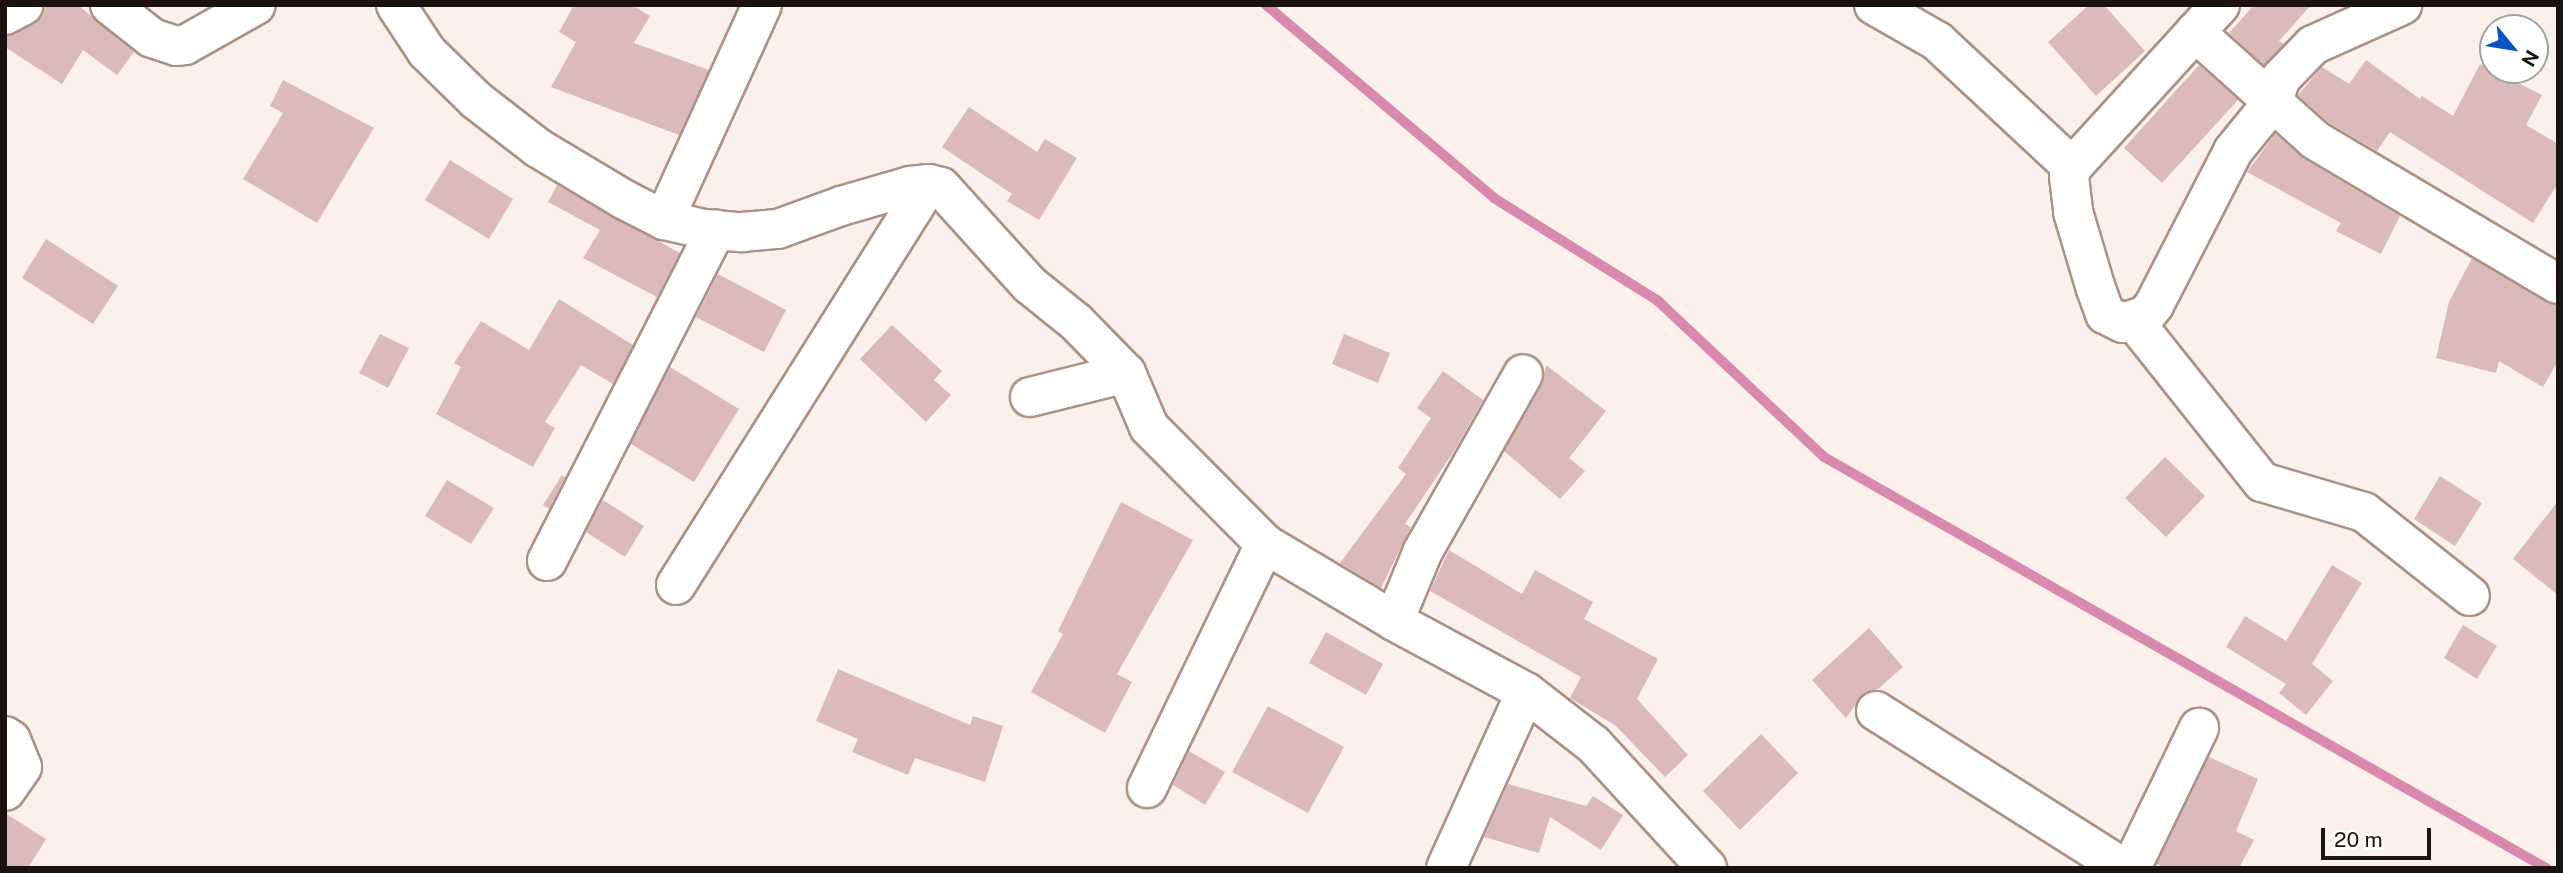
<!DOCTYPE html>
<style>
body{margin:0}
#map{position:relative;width:2563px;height:873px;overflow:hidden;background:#fbf1ea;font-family:"Public Sans",sans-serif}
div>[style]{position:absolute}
.stream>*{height:10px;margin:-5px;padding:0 5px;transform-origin:5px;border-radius:5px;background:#d78aad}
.building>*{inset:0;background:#dabbb9}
.roads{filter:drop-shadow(2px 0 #ab9284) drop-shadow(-2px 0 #ab9284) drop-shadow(0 2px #ab9284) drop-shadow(0 -2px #ab9284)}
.minor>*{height:38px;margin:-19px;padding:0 19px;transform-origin:19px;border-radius:19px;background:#fff}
span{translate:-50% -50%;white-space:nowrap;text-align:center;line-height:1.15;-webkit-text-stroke:5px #fff;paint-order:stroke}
.frame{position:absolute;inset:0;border:7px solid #1c130e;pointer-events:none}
.north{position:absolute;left:2479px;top:14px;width:70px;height:70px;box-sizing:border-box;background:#fff;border:2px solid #a4a19f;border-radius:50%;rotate:120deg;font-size:19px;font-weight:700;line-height:28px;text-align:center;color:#1c130e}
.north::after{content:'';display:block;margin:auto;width:24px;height:32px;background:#0c53be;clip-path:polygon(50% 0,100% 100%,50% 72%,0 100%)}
.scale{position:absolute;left:2321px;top:828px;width:110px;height:32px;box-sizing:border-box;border:4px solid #1c130e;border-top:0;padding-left:9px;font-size:21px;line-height:24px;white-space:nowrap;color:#1c130e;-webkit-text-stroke:5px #fff;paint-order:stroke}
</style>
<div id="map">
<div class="stream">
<div style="left:1266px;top:5px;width:299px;rotate:40.2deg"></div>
<div style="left:1494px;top:198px;width:194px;rotate:32.1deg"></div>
<div style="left:1658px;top:301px;width:228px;rotate:43.2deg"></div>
<div style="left:1824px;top:457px;width:831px;rotate:29.65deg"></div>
</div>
<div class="building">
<div style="clip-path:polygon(46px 5px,78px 5px,134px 52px,117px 75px,83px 50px,62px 84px,5px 47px,5px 37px,35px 24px,43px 16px)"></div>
<div style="clip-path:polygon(574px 5px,632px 5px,650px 16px,634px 43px,709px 70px,679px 135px,551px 87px,576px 42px,559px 32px)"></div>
<div style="clip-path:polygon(2089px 5px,2104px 5px,2145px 51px,2096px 96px,2048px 42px)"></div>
<div style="clip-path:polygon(2254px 5px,2311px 5px,2279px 41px,2284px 44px,2264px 65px,2229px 33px)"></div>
<div style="clip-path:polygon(2366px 60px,2420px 99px,2422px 96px,2453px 116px,2480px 64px,2542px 95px,2526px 125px,2558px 144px,2558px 183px,2533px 223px,2390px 132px,2377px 151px,2328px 122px,2298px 95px,2322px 67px,2349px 84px)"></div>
<div style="clip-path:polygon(2199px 65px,2238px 100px,2162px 183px,2124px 148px)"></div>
<div style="clip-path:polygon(283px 80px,374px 128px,317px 223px,243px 179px,283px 113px,270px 106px)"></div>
<div style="clip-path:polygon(969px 107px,1037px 152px,1045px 139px,1077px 158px,1039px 220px,1007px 201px,1012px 194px,942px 147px)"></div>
<div style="clip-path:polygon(2275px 134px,2304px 159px,2400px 216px,2381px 254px,2336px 231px,2341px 223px,2247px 172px)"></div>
<div style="clip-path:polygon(450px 160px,513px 199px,489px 239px,425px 200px)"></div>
<div style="clip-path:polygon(557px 185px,680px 253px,657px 297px,583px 258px,600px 230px,548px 202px)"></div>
<div style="clip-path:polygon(46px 239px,118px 286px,93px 324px,22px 278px)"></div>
<div style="clip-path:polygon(2472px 258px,2547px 303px,2558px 306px,2558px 361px,2543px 387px,2499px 361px,2496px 373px,2436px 358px,2449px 302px)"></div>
<div style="clip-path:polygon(718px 274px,786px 310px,764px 352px,696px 317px)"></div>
<div style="clip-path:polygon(559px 299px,633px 345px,613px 384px,581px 365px,545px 422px,555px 428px,533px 467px,436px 414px,461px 367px,454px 363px,481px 321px,529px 350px)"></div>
<div style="clip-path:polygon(892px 325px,942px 371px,934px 380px,951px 395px,926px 422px,860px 359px)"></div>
<div style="clip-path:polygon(380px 334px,409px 348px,388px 388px,359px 373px)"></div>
<div style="clip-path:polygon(1344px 334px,1390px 353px,1378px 383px,1332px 364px)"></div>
<div style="clip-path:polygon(1546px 365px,1606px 411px,1569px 458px,1585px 471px,1560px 499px,1504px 451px,1542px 385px)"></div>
<div style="clip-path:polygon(670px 367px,739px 409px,694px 482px,631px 444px)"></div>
<div style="clip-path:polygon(1443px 371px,1483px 400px,1454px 451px,1405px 524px,1411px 527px,1381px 588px,1340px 563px,1406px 474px,1398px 468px,1431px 418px,1417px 408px)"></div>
<div style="clip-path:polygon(2165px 457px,2205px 496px,2166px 537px,2125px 498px)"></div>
<div style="clip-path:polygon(562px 475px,565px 477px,549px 509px,543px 505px)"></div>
<div style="clip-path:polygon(2440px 476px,2482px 503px,2455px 546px,2414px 519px)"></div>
<div style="clip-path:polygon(447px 480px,494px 508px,471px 544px,425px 516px)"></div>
<div style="clip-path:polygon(603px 500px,644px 526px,625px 557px,586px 532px)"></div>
<div style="clip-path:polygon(2558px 501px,2558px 595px,2513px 559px)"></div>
<div style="clip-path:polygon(1121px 502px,1193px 540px,1117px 674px,1132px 682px,1105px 733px,1031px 692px,1063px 634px,1058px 631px)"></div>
<div style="clip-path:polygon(1449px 550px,1522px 594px,1535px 570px,1593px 602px,1584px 619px,1658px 659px,1637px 699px,1688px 755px,1665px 777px,1616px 726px,1570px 698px,1581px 677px,1430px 591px)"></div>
<div style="clip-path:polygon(2332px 565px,2362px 583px,2312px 664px,2333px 681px,2306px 715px,2279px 693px,2286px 684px,2226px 647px,2245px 616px,2286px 641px)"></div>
<div style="clip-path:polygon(2463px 625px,2497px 646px,2477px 679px,2444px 658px)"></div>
<div style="clip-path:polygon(1869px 628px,1903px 667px,1878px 689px,1865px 692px,1846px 718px,1812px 680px)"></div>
<div style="clip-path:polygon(1326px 632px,1383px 664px,1366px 695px,1309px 663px)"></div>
<div style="clip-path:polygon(838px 669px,970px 725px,973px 716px,1003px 726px,985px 782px,915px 758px,908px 775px,852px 752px,858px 739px,816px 721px)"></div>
<div style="clip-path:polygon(1268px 706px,1344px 747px,1308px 813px,1232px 772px)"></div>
<div style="clip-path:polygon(1761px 734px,1798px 773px,1740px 830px,1703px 791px)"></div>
<div style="clip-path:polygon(1189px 751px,1225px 772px,1205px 805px,1173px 785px)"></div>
<div style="clip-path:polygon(2209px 757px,2258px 779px,2236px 831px,2254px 840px,2239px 868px,2163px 868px,2157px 864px)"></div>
<div style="clip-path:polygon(1508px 784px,1586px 806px,1593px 796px,1623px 815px,1601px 850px,1550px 817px,1539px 853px,1484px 837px)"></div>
<div style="clip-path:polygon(5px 813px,46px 839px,28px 868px,5px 868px)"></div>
</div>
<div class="roads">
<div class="minor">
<div style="left:110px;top:5px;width:53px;rotate:38.2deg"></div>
<div style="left:152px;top:38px;width:25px;rotate:18deg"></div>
<div style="left:176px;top:46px;width:9px;rotate:-6deg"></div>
<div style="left:185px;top:45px;width:81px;rotate:-29.4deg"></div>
<div style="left:396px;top:5px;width:56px;rotate:56.6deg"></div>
<div style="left:427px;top:52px;width:69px;rotate:44.4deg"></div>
<div style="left:476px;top:100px;width:78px;rotate:37.7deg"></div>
<div style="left:538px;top:148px;width:101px;rotate:30.9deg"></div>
<div style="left:625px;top:200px;width:44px;rotate:27.1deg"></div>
<div style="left:664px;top:220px;width:41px;rotate:12.7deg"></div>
<div style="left:704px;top:229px;width:38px;rotate:5deg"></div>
<div style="left:742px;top:232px;width:36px;rotate:-5deg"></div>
<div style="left:778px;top:229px;width:67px;rotate:-20.1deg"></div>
<div style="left:841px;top:206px;width:72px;rotate:-16.2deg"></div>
<div style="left:910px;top:186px;width:19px;rotate:-6deg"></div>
<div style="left:929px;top:184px;width:12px;rotate:14deg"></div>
<div style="left:941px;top:187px;width:132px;rotate:47.8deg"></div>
<div style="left:1030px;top:285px;width:59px;rotate:38.8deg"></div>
<div style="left:1076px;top:322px;width:71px;rotate:45.6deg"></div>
<div style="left:1126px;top:373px;width:59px;rotate:66.9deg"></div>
<div style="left:1149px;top:427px;width:165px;rotate:45.2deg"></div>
<div style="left:1265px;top:544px;width:150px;rotate:30.8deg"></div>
<div style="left:1394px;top:621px;width:150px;rotate:28.3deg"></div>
<div style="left:1526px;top:692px;width:86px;rotate:37.9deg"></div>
<div style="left:1594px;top:745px;width:167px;rotate:47.4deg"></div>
<div style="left:1874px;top:5px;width:73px;rotate:29.7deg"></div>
<div style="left:1937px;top:41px;width:185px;rotate:43deg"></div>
<div style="left:2220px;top:5px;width:219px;rotate:132.4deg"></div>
<div style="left:2072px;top:167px;width:10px;rotate:107deg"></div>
<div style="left:2069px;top:177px;width:35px;rotate:83deg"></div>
<div style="left:2073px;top:212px;width:80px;rotate:73.4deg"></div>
<div style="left:2096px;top:289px;width:27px;rotate:70deg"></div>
<div style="left:2105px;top:314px;width:20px;rotate:27deg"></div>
<div style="left:2123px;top:323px;width:24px;rotate:-19deg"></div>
<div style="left:2146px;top:315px;width:13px;rotate:-51deg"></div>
<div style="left:2154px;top:305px;width:173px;rotate:-62.8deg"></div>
<div style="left:2233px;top:151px;width:63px;rotate:-50.8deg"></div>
<div style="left:2273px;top:102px;width:25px;rotate:-72deg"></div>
<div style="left:2281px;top:78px;width:46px;rotate:-45.9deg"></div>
<div style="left:2313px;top:45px;width:98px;rotate:-24.2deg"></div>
<div style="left:5px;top:15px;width:21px;rotate:-28deg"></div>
<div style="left:2195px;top:32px;width:161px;rotate:42deg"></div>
<div style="left:2315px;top:140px;width:282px;rotate:30.7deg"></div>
<div style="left:664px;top:220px;width:236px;rotate:-65.5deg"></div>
<div style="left:2134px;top:321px;width:206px;rotate:51.5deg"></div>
<div style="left:2262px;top:482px;width:106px;rotate:16.4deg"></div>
<div style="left:2364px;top:512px;width:135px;rotate:38.4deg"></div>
<div style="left:1030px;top:397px;width:99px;rotate:-14deg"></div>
<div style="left:547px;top:561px;width:372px;rotate:-63deg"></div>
<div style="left:676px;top:585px;width:474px;rotate:-57.8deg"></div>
<div style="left:1394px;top:621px;width:76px;rotate:-67.5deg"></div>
<div style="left:1423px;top:551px;width:203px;rotate:-60.5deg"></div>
<div style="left:1876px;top:711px;width:293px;rotate:32.4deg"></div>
<div style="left:5px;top:736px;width:7px;rotate:34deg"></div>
<div style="left:11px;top:740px;width:29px;rotate:68deg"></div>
<div style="left:22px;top:767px;width:29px;rotate:125deg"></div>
<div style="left:1147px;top:788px;width:271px;rotate:-64.2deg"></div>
<div style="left:1446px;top:868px;width:193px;rotate:-65.6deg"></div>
<div style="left:2131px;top:868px;width:156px;rotate:-64.1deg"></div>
</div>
</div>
<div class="frame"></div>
<div class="north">N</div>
<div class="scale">20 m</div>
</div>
